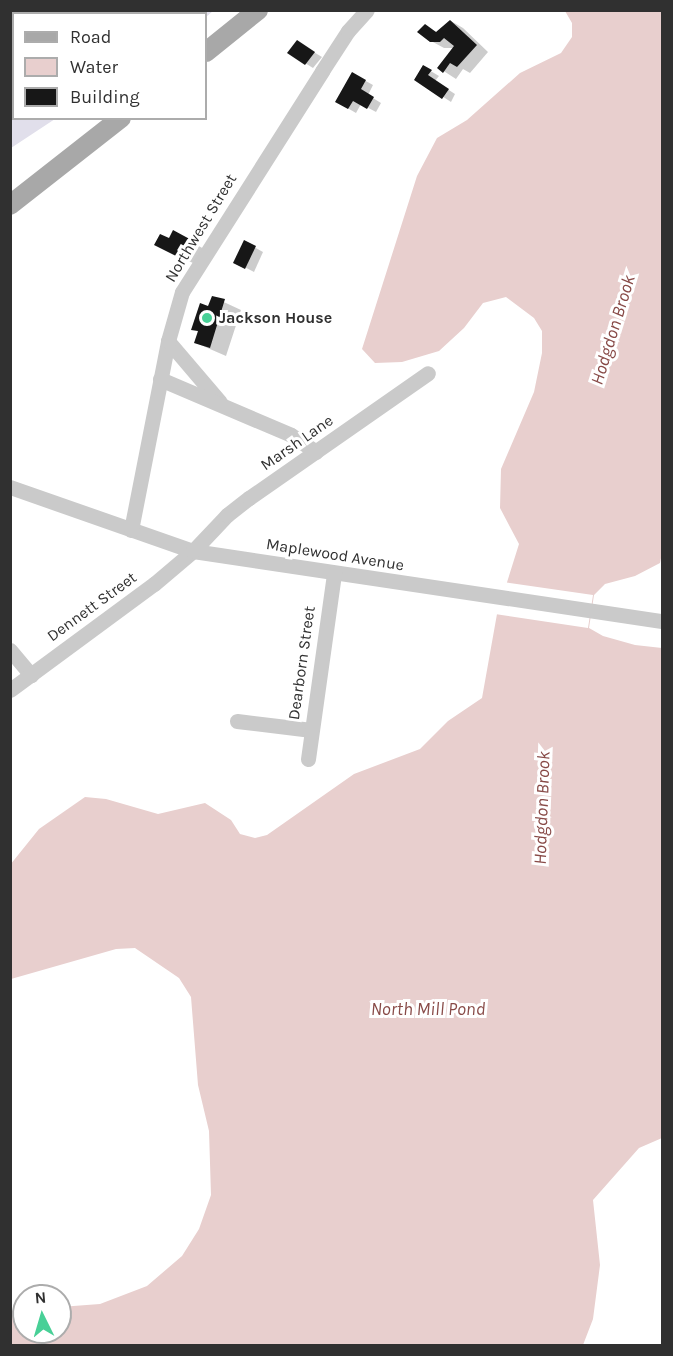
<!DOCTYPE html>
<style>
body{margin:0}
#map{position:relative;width:673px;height:1356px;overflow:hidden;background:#fff;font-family:Karla,sans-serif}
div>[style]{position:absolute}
.green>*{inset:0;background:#e1dfeb}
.water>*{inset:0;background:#e8cfce}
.pier>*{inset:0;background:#fff}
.shadow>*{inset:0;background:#0003}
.building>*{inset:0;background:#171717}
.minor>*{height:15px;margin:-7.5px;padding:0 7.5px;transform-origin:7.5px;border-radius:7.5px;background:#cacaca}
.major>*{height:20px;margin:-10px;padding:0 10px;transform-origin:10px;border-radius:10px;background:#a8a8a8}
.dots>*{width:16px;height:16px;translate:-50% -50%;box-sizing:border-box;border:3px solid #fff;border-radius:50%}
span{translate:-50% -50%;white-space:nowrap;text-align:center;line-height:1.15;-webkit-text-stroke:6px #fff;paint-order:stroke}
.street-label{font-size:16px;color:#303030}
.poi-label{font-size:16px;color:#303030;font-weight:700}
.left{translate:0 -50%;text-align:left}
.water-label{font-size:18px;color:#884a47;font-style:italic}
.frame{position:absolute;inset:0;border:12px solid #303030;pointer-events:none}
.legend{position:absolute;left:12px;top:12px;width:195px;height:108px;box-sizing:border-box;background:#fff;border:2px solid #acacac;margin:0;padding:8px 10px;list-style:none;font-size:18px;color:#303030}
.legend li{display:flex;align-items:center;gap:12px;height:30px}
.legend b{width:30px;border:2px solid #acacac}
.north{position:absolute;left:12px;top:1284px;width:60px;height:60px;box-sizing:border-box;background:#fff;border:2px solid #acacac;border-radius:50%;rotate:355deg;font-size:16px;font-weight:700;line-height:24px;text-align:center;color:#303030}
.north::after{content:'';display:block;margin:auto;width:21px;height:27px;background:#48d097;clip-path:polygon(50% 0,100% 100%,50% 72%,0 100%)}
</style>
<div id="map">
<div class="green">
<div style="clip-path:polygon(53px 11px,53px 10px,213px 11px,206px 17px,206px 14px,52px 13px)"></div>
<div style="clip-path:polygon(13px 76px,14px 118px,55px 119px,11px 148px,10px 81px)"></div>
</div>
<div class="water">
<div style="clip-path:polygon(565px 11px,662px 11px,662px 553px,660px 563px,635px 576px,605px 584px,594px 595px,589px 628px,603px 636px,635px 645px,662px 648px,662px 1138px,639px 1148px,593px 1200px,600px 1265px,593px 1319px,583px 1345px,11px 1345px,11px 1311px,24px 1310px,24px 1332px,60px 1332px,60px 1307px,100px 1304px,147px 1286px,182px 1256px,199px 1229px,211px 1195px,209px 1131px,198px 1085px,191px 997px,179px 978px,135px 948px,116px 949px,11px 979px,10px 865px,39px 829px,85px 797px,106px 799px,158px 814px,205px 803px,231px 820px,240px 834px,255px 838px,267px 835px,354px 774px,420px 749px,448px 721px,482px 698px,497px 614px,519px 544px,500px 508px,501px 469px,534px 392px,542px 353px,542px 331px,534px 318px,506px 297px,483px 303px,464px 328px,439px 351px,402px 362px,375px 363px,362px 349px,417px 176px,437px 138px,467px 120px,520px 73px,561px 53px,572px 37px,572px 23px)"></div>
</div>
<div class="pier">
<div style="clip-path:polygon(503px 582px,593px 595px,588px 628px,495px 614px)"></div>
</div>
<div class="shadow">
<div style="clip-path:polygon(451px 21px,463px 28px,488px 52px,470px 73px,463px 69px,456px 79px,439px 68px,455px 48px,444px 48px,431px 41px,425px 26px,438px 33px)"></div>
<div style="clip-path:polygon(297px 42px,322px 57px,313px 68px,289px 53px)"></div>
<div style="clip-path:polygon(424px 67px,439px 76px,435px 81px,455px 94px,451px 102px,416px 79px)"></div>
<div style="clip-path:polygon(353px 74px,373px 85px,368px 95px,381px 103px,376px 112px,361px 104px,356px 113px,337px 102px)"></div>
<div style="clip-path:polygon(174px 232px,204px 249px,193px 263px,163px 249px)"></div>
<div style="clip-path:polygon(245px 242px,263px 252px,254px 272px,235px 262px)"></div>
<div style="clip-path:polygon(213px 297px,241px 310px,226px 356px,196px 343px,199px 332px,193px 329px,209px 308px)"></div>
</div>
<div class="building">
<div style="clip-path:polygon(450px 20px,477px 45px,457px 67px,450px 63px,443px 73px,437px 68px,454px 46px,444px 38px,440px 42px,430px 42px,417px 32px,425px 24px,436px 32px)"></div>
<div style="clip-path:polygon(297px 40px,315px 52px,305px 65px,287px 53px)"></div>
<div style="clip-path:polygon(423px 65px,432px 70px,428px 75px,449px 89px,442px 99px,414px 80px)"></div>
<div style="clip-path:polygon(352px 72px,366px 80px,361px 89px,374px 97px,367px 109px,353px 101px,348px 109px,335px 102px)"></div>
<div style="clip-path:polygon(173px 230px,197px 243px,190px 257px,187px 255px,184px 260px,154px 245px,160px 234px,169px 238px)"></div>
<div style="clip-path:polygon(244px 240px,256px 246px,245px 269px,233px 263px)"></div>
<div style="clip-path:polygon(212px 296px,225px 299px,210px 348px,194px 343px,198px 331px,191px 330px,200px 303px,208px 306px)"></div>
</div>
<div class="minor">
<div style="left:168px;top:341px;width:80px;rotate:49.6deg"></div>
<div style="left:160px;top:379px;width:142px;rotate:23.1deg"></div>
<div style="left:291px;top:435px;width:30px;rotate:34deg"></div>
<div style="left:10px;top:487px;width:194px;rotate:19.3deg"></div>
<div style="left:193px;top:551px;width:474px;rotate:8.5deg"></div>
<div style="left:131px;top:530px;width:193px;rotate:-78.9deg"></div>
<div style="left:168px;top:341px;width:51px;rotate:-74.1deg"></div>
<div style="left:182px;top:292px;width:262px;rotate:-57.6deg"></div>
<div style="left:322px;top:71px;width:48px;rotate:-57deg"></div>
<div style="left:348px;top:31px;width:28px;rotate:-48deg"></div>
<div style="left:10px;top:650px;width:33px;rotate:50deg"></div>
<div style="left:10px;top:690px;width:179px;rotate:-36.4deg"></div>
<div style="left:154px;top:584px;width:51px;rotate:-40.2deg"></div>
<div style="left:193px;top:551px;width:50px;rotate:-46.6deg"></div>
<div style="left:227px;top:515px;width:28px;rotate:-38deg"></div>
<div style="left:249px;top:498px;width:218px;rotate:-34.9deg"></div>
<div style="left:237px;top:721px;width:75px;rotate:6.9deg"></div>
<div style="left:308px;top:759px;width:188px;rotate:-82deg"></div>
</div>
<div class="major">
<div style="left:206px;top:52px;width:67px;rotate:-38.9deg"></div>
<div style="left:10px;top:205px;width:141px;rotate:-38.1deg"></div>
</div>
<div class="dots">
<div style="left:207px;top:318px;background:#48d097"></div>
</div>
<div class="street-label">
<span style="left:201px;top:228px;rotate:-59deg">Northwest Street</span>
<span style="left:297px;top:443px;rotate:-35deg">Marsh Lane</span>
<span style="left:335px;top:555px;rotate:9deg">Maplewood Avenue</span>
<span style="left:92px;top:607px;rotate:-36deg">Dennett Street</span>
<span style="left:302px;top:663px;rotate:-82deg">Dearborn Street</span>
</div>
<div class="poi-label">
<span class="left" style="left:219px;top:318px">Jackson House</span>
</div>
<div class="water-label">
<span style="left:613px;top:330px;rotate:-73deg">Hodgdon Brook</span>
<span style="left:542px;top:808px;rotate:-88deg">Hodgdon Brook</span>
<span style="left:428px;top:1009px">North Mill Pond</span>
</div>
<div class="frame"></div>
<ul class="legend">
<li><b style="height:8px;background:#a8a8a8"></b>Road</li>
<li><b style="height:16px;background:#e8cfce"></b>Water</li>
<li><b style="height:16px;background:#171717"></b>Building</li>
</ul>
<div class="north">N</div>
</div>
